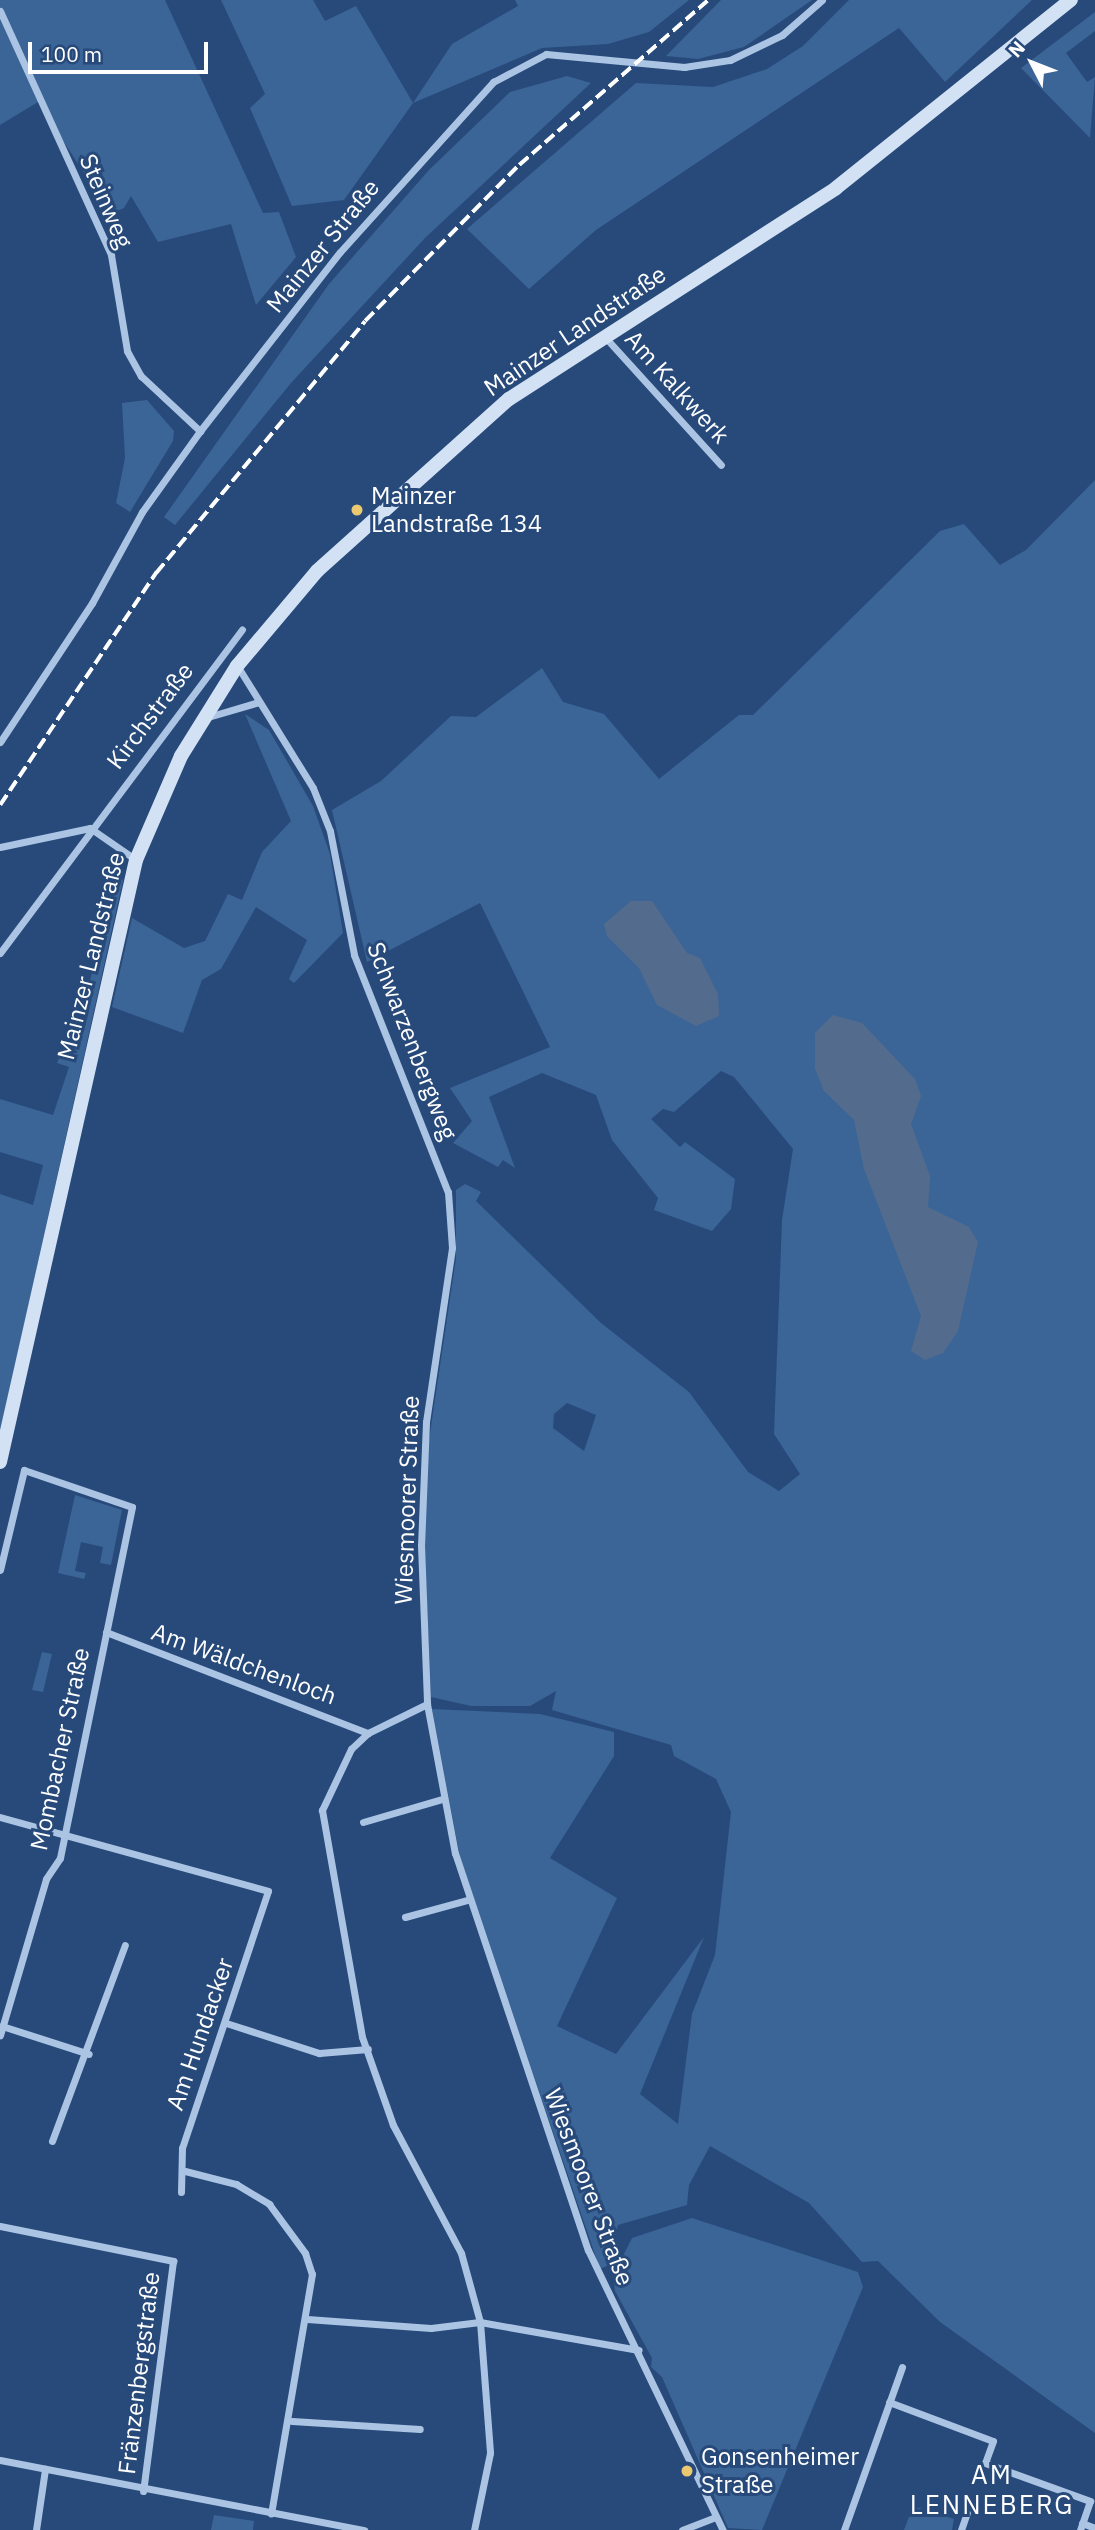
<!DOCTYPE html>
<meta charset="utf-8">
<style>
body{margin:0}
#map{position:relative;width:1095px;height:2530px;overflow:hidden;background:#274a7a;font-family:"IBM Plex Sans",sans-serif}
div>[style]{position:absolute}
.green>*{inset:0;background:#3b6497}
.water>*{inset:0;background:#536c8e}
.street>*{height:7px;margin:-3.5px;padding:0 3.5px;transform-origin:3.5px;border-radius:3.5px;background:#abc4e3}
.secondary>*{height:14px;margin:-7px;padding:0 7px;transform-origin:7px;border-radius:7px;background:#d3e1f4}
.rail>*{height:3.5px;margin-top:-1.75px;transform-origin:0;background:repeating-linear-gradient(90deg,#fff 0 12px,transparent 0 17px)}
.dots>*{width:19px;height:19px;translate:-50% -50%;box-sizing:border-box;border:4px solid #274a7a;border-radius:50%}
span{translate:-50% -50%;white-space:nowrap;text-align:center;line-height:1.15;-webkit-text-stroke:6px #274a7a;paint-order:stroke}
.street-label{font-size:24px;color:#fff}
.poi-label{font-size:24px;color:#fff}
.left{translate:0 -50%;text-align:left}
.neighbourhood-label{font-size:26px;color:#fff;letter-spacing:2px}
.north{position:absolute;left:997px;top:28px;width:70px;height:70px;-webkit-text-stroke:5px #274a7a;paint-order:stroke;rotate:312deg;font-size:19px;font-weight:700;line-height:28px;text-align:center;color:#fff}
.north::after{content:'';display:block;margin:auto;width:24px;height:32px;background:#fff;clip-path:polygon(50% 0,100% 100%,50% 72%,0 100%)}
.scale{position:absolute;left:28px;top:42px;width:180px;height:32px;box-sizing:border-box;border:4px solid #fff;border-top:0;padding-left:9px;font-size:21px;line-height:24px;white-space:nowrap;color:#fff;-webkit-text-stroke:5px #274a7a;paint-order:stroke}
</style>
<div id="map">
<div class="green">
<div style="clip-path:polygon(0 0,165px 0,263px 213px,279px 212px,296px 257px,256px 305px,231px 224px,158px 242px,131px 196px,124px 208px,103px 217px,84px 173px,38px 102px,0 125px)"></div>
<div style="clip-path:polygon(221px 0,313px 0,325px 21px,356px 6px,413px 103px,452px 44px,518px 6px,515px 0,689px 0,649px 32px,608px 44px,542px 48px,413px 103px,344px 200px,292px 206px,250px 108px,265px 94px)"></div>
<div style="clip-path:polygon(721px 0,812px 0,744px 47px,698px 59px,666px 56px)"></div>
<div style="clip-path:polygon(849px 0,1032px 0,945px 82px,899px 28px,596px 230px,529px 289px,467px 229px,636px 83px,713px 87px,767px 69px,803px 46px)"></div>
<div style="clip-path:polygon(1095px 12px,1095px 31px,1066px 53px,1087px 82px,1095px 77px,1090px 138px,1021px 68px)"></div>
<div style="clip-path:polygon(567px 76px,591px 83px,425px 238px,291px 383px,175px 525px,164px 517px,329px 284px,429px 170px,510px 92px)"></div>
<div style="clip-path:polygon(147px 400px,174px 431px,173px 441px,130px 512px,116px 503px,125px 458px,122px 403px)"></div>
<div style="clip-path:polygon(evenodd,1095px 480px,1095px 2433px,940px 2322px,878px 2261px,862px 2262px,809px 2203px,710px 2146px,689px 2185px,687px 2205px,618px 2225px,607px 2266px,600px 2269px,461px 1863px,432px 1709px,540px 1714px,614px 1732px,614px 1756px,550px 1858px,617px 1898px,557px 2026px,616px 2054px,704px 1937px,640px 2094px,678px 2124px,692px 2014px,715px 1955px,731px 1812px,716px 1779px,674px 1756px,671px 1745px,552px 1710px,556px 1691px,530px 1706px,471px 1706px,431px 1697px,424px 1533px,429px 1440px,456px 1258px,456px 1190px,465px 1184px,481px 1192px,476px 1201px,601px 1323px,689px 1392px,748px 1472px,779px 1491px,800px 1474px,774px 1434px,782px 1220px,793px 1149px,734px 1077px,721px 1071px,674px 1112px,663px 1109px,651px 1119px,680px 1147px,685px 1142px,735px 1179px,731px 1209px,712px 1231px,654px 1210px,658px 1198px,612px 1140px,596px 1095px,542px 1073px,489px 1097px,515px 1168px,503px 1160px,498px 1167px,453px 1143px,472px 1121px,450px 1088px,550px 1047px,480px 903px,367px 962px,332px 810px,381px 781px,451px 716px,476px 717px,542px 668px,563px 702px,604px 714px,659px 779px,739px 715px,753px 715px,940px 531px,964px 524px,1000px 565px,1026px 550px,1095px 480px,567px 1403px,596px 1415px,584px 1451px,553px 1428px,554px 1414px,567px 1403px)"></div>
<div style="clip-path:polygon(245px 714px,269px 730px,313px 806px,330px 854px,343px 933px,294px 983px,289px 979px,307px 940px,256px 907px,221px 969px,202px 980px,183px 1033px,112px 1007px,132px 918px,184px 948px,205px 941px,228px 894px,242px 900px,262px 852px,291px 821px)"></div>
<div style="clip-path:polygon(114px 877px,123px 880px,0 1433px,0 1194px,33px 1205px,43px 1165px,0 1152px,0 1099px,53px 1115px,69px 1067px,57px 1063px,68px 1035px,77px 1037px)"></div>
<div style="clip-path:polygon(75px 1495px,122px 1510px,111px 1565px,100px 1563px,103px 1547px,81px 1542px,75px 1571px,86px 1573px,84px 1579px,58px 1573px)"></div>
<div style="clip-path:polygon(42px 1652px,52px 1654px,43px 1692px,32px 1690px)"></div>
<div style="clip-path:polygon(692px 2218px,858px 2272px,863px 2287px,762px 2530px,728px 2528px,662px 2377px,651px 2367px,652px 2358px,615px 2291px,613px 2276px,632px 2238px)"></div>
<div style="clip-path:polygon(913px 2506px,954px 2519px,952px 2530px,904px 2530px)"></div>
<div style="clip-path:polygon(214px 2515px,254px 2521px,253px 2530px,211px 2530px)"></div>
</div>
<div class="water">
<div style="clip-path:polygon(631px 901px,652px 901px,687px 953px,700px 958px,718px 994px,719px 1016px,696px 1026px,657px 1005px,639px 968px,607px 936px,604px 924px)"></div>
<div style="clip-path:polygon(833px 1015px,862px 1023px,915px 1079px,921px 1096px,911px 1124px,930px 1176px,928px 1207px,969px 1227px,978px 1242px,958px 1331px,943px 1353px,925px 1360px,911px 1351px,921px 1316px,864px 1169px,854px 1120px,824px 1091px,815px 1069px,815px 1033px)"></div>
</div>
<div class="street">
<div style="left:0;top:11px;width:268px;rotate:65.5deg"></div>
<div style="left:111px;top:255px;width:97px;rotate:80.5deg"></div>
<div style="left:127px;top:351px;width:29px;rotate:61deg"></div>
<div style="left:141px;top:376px;width:81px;rotate:43deg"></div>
<div style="left:604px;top:336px;width:174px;rotate:47.8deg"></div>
<div style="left:238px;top:667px;width:142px;rotate:58.2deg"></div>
<div style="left:313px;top:788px;width:46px;rotate:68.4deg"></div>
<div style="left:330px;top:831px;width:126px;rotate:79deg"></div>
<div style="left:354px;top:955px;width:255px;rotate:68.4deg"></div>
<div style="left:448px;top:1192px;width:56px;rotate:85.9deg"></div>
<div style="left:452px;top:1248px;width:176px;rotate:98.5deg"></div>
<div style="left:426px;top:1422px;width:123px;rotate:92.3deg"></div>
<div style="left:421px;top:1545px;width:159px;rotate:87.8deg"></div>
<div style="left:427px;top:1704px;width:152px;rotate:79.4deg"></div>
<div style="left:455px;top:1853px;width:419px;rotate:71.5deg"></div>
<div style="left:588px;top:2250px;width:311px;rotate:64.3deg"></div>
<div style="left:208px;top:717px;width:53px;rotate:-16.4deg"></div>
<div style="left:0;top:742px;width:167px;rotate:-56.5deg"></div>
<div style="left:92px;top:603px;width:104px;rotate:-61.2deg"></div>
<div style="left:142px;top:512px;width:100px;rotate:-54.4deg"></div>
<div style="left:200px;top:431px;width:227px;rotate:-52deg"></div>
<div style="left:340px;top:252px;width:229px;rotate:-48deg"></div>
<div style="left:493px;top:82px;width:60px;rotate:-27.8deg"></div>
<div style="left:546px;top:54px;width:139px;rotate:5.4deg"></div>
<div style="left:684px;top:67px;width:47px;rotate:-8.7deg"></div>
<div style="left:730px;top:60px;width:58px;rotate:-25.7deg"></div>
<div style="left:782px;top:35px;width:53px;rotate:-41.2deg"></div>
<div style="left:0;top:847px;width:92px;rotate:-11.9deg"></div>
<div style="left:90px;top:828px;width:56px;rotate:34.8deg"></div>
<div style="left:0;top:953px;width:404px;rotate:-53.2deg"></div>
<div style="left:0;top:1570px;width:103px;rotate:-76.5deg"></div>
<div style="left:24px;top:1470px;width:114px;rotate:18.9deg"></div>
<div style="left:132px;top:1507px;width:358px;rotate:101.6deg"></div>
<div style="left:60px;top:1858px;width:25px;rotate:124deg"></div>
<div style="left:46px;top:1879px;width:163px;rotate:106.4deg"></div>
<div style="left:106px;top:1632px;width:281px;rotate:21.1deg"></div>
<div style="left:427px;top:1704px;width:66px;rotate:153.8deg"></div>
<div style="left:368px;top:1733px;width:23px;rotate:137deg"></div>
<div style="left:351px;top:1749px;width:68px;rotate:115.4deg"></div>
<div style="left:322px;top:1810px;width:230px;rotate:80deg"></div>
<div style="left:362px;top:2037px;width:93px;rotate:70.6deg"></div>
<div style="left:393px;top:2125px;width:145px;rotate:62deg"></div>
<div style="left:461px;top:2253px;width:72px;rotate:74.6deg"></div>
<div style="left:480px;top:2322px;width:131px;rotate:85.6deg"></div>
<div style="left:490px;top:2453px;width:79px;rotate:101.7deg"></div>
<div style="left:0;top:1817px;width:278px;rotate:15.4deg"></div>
<div style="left:268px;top:1891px;width:271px;rotate:108.5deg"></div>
<div style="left:182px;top:2148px;width:44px;rotate:91.3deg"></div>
<div style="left:363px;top:1822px;width:82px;rotate:-16.2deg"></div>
<div style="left:405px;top:1917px;width:64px;rotate:-15.3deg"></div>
<div style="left:226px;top:2023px;width:98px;rotate:17.9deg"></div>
<div style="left:319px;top:2053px;width:49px;rotate:-4.7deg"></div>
<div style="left:2px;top:2026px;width:91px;rotate:17.8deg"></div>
<div style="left:52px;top:2141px;width:209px;rotate:-69.6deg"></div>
<div style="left:185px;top:2171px;width:53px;rotate:14.3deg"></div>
<div style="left:236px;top:2184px;width:39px;rotate:31deg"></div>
<div style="left:269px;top:2204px;width:61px;rotate:53.7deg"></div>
<div style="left:305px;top:2253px;width:22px;rotate:72deg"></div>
<div style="left:312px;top:2274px;width:243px;rotate:99.7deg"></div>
<div style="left:0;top:2226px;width:177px;rotate:11.4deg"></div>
<div style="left:173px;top:2261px;width:232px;rotate:97.4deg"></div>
<div style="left:307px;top:2319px;width:124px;rotate:4.2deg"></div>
<div style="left:431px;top:2328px;width:49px;rotate:-7deg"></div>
<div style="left:480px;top:2322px;width:161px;rotate:10deg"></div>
<div style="left:889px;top:2402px;width:111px;rotate:20.6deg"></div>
<div style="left:993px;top:2441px;width:23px;rotate:110deg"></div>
<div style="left:985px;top:2463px;width:112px;rotate:19.9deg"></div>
<div style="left:1090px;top:2501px;width:31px;rotate:109deg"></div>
<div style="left:292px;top:2421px;width:128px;rotate:3.6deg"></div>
<div style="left:0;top:2460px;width:371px;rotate:10.9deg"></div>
<div style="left:1082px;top:2523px;width:14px;rotate:21deg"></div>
<div style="left:36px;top:2530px;width:62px;rotate:-81.6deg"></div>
<div style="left:682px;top:2530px;width:36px;rotate:-21deg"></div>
<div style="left:844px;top:2530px;width:173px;rotate:-70.4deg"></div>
<div style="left:961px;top:2530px;width:18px;rotate:-71deg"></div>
</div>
<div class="secondary">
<div style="left:0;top:1462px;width:617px;rotate:-77.27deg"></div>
<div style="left:136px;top:860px;width:113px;rotate:-66.6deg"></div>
<div style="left:181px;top:756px;width:106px;rotate:-58.1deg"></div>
<div style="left:237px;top:666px;width:124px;rotate:-49.9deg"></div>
<div style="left:317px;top:571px;width:258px;rotate:-41.9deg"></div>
<div style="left:509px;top:399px;width:389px;rotate:-32.8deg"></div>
<div style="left:836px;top:188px;width:301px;rotate:-38.7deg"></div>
</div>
<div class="rail">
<div style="left:0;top:805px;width:280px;rotate:-56.1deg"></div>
<div style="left:156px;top:573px;width:327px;rotate:-50.3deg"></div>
<div style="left:365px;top:321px;width:219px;rotate:-45.4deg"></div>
<div style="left:519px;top:165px;width:251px;rotate:-41.1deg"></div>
</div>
<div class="dots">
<div style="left:357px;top:510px;background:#ebc971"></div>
<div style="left:687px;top:2471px;background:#ebc971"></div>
</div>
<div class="street-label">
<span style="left:106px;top:201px;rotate:67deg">Steinweg</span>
<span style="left:323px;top:246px;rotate:-51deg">Mainzer Straße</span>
<span style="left:575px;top:331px;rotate:-34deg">Mainzer Landstraße</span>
<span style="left:677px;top:387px;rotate:48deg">Am Kalkwerk</span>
<span style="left:150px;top:716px;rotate:-53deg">Kirchstraße</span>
<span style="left:91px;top:956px;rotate:-76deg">Mainzer Landstraße</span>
<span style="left:412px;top:1041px;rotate:69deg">Schwarzenbergweg</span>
<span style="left:407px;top:1500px;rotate:-88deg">Wiesmoorer Straße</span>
<span style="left:244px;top:1664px;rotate:20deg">Am Wäldchenloch</span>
<span style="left:60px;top:1749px;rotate:-78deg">Mombacher Straße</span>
<span style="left:200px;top:2034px;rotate:-71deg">Am Hundacker</span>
<span style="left:589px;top:2187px;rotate:69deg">Wiesmoorer Straße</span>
<span style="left:139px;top:2373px;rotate:-83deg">Fränzenbergstraße</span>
</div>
<div class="poi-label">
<span class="left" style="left:371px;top:510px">Mainzer<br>Landstraße 134</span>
<span class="left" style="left:701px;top:2471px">Gonsenheimer<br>Straße</span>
</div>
<div class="neighbourhood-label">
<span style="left:992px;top:2490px">AM<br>LENNEBERG</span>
</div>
<div class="north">N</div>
<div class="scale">100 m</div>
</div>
